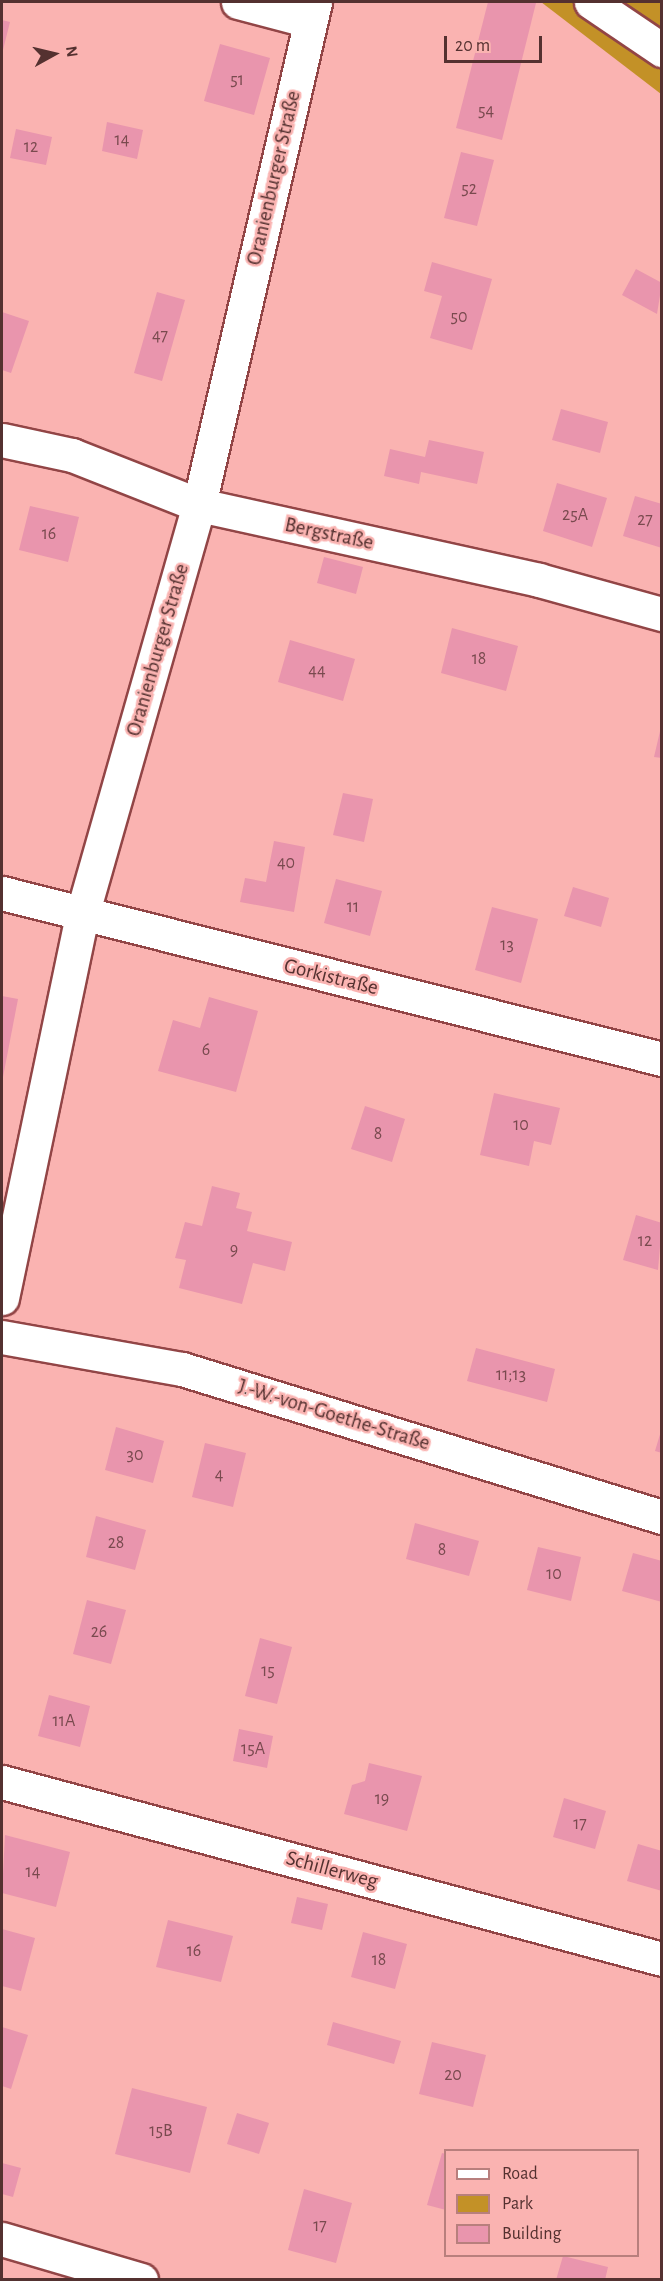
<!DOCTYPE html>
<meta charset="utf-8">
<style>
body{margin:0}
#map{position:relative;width:663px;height:2281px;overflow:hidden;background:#fab3b1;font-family:"Alegreya Sans",sans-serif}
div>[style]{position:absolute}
.green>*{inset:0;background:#c39127}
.building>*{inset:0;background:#e995ad}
.roads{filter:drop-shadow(2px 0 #924546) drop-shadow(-2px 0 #924546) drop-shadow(0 2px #924546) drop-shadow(0 -2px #924546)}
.minor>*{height:33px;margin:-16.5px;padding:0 16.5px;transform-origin:16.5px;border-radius:16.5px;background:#fff}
span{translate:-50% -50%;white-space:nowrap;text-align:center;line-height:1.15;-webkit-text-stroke:5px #fab3b1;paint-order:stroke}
.number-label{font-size:18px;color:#794a4f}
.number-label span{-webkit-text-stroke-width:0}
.street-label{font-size:21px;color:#543130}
.frame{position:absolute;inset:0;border:3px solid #543130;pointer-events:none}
.legend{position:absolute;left:444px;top:2149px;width:195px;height:108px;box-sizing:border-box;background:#fab3b1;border:2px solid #b87f7d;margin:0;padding:8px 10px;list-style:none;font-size:18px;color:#543130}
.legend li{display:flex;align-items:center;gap:12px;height:30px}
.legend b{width:30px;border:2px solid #b87f7d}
.north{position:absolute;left:24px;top:24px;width:60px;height:60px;-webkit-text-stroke:4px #fab3b1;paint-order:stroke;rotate:82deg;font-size:16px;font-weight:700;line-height:24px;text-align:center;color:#543130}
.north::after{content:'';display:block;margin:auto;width:21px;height:27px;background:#543130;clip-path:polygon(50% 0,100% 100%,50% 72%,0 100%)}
.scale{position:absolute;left:444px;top:36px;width:98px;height:27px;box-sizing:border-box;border:3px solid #543130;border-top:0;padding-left:8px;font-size:18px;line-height:21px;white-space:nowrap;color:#543130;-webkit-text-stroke:4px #fab3b1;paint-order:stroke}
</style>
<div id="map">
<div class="green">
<div style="clip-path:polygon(541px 2px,661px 2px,661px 94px)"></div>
</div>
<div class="building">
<div style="clip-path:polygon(488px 2px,536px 3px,502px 140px,456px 128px)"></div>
<div style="clip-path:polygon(2px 20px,10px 22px,2px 54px)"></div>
<div style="clip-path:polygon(220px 44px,270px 58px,254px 115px,204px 101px)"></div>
<div style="clip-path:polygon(107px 122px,143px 130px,137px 159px,102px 151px)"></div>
<div style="clip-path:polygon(16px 129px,52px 137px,46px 165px,10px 158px)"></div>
<div style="clip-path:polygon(461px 152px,494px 160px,477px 226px,444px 218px)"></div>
<div style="clip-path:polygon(432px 262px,492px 279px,472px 350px,430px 338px,442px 296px,424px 291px)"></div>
<div style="clip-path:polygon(636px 269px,662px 283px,657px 314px,622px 295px)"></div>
<div style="clip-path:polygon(157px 292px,185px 300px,162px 381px,134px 373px)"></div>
<div style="clip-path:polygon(2px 312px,29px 321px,11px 373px,2px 370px)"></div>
<div style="clip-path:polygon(561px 409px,608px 422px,600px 453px,552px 440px)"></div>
<div style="clip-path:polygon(429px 440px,484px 452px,477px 484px,421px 472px,419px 484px,384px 476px,390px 449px,425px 457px)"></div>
<div style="clip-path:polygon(557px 483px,607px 498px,592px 547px,543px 531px)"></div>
<div style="clip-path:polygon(635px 496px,662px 504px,662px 548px,623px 536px)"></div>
<div style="clip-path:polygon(30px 506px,79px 517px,68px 562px,19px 550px)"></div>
<div style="clip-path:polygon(324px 557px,363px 567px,356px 594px,317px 583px)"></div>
<div style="clip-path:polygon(452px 628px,518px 646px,506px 691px,441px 673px)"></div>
<div style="clip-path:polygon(290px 640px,355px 659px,343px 701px,278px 682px)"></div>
<div style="clip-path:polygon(661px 727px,662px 727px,662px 758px,654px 757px)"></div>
<div style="clip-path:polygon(343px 793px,373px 799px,364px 842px,333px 835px)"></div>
<div style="clip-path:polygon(274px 841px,305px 847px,294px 912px,240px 902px,245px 878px,266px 882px)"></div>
<div style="clip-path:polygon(336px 879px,382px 891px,370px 936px,324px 923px)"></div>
<div style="clip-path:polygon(573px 887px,609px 898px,601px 927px,564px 916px)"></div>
<div style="clip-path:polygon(492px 907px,538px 919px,521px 983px,475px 970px)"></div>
<div style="clip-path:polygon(2px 996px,18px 999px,3px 1077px,2px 1077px)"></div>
<div style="clip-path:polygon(209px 997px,258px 1011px,236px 1092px,158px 1071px,173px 1020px,200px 1028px)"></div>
<div style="clip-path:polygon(494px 1093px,560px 1108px,551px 1145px,534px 1141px,529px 1166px,480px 1155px)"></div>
<div style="clip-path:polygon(365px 1106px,405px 1119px,392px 1162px,351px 1149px)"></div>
<div style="clip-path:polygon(212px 1186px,240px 1193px,236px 1208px,252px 1212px,247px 1231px,292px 1242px,285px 1271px,253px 1263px,242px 1304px,179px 1288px,186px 1260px,175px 1258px,185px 1222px,202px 1226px)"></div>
<div style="clip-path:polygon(636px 1215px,662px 1223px,658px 1270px,623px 1260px)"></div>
<div style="clip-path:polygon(476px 1348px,555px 1369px,547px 1402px,467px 1381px)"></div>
<div style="clip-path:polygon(116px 1427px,164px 1441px,153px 1483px,105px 1470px)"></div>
<div style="clip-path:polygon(661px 1431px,662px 1431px,662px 1453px,655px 1451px)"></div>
<div style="clip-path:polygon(205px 1443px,246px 1453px,233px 1507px,192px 1497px)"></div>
<div style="clip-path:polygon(96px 1516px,146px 1530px,135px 1570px,86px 1557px)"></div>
<div style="clip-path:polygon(415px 1523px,479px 1541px,469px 1576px,406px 1559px)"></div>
<div style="clip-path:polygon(538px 1547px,581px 1557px,571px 1601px,527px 1590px)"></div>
<div style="clip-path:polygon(633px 1553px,662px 1561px,662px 1602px,622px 1591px)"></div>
<div style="clip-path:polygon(87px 1600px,126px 1610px,111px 1664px,73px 1654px)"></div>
<div style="clip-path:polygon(260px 1638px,292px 1647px,277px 1704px,245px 1696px)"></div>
<div style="clip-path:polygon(49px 1695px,90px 1706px,80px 1747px,38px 1736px)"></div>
<div style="clip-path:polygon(239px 1729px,273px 1736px,267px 1768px,233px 1761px)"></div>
<div style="clip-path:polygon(369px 1763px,422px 1776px,407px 1831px,344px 1814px,352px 1785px,365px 1781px)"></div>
<div style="clip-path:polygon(564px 1798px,606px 1811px,595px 1849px,553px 1837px)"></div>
<div style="clip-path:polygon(5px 1835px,70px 1852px,56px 1907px,2px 1893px)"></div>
<div style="clip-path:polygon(638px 1844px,662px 1851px,662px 1891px,627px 1881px)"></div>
<div style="clip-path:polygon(297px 1897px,328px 1904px,322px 1930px,291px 1923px)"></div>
<div style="clip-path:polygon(168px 1920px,233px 1936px,221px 1982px,156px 1967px)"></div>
<div style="clip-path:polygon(2px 1929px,35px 1938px,21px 1991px,2px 1986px)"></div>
<div style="clip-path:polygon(363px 1932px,407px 1944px,395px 1989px,351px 1977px)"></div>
<div style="clip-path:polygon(333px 2022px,401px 2041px,394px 2064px,327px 2045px)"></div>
<div style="clip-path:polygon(2px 2027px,28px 2035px,11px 2089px,2px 2086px)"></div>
<div style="clip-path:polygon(432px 2042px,486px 2055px,473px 2107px,419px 2094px)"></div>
<div style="clip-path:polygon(132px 2088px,207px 2107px,190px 2173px,115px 2154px)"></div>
<div style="clip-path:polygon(237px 2113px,269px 2123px,259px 2154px,227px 2144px)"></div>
<div style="clip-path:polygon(442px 2153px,446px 2154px,446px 2210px,427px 2205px)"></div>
<div style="clip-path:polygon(2px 2163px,21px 2168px,13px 2197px,2px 2194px)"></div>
<div style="clip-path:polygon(304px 2189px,352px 2203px,336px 2263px,288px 2250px)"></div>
<div style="clip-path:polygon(563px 2256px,608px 2267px,605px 2280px,556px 2280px)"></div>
</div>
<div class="roads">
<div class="minor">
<div style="left:238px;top:2px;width:74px;rotate:14.8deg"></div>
<div style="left:591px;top:2px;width:86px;rotate:34.1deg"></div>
<div style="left:2px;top:440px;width:72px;rotate:12.1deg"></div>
<div style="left:72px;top:455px;width:136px;rotate:21.5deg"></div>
<div style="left:199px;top:505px;width:348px;rotate:12.4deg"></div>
<div style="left:539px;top:580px;width:128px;rotate:15.5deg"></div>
<div style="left:2px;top:893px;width:681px;rotate:14.12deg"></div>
<div style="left:2px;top:1298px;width:391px;rotate:-78.2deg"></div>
<div style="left:82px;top:915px;width:426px;rotate:-74.1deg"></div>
<div style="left:199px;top:505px;width:516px;rotate:-77.01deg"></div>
<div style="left:2px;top:1337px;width:183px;rotate:10.1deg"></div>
<div style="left:182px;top:1369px;width:502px;rotate:17.14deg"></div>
<div style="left:2px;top:1782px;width:683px;rotate:15.01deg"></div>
<div style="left:2px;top:2239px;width:145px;rotate:16.4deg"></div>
</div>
</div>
<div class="number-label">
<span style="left:237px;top:80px">51</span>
<span style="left:486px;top:111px">54</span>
<span style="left:122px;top:140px">14</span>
<span style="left:31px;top:147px">12</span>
<span style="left:469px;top:189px">52</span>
<span style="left:459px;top:317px">50</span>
<span style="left:160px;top:336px">47</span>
<span style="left:575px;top:515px">25A</span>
<span style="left:645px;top:520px">27</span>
<span style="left:49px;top:534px">16</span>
<span style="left:479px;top:659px">18</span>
<span style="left:317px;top:671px">44</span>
<span style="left:286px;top:863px">40</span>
<span style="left:353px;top:907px">11</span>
<span style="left:507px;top:945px">13</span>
<span style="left:206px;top:1050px">6</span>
<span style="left:521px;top:1125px">10</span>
<span style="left:378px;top:1134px">8</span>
<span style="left:645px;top:1241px">12</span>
<span style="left:234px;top:1250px">9</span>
<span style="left:511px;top:1375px">11;13</span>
<span style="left:135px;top:1455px">30</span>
<span style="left:219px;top:1475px">4</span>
<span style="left:116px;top:1543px">28</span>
<span style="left:442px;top:1550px">8</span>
<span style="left:554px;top:1574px">10</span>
<span style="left:99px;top:1632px">26</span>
<span style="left:268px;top:1671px">15</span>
<span style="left:64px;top:1721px">11A</span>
<span style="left:253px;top:1749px">15A</span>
<span style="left:382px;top:1799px">19</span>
<span style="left:580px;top:1824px">17</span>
<span style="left:33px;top:1872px">14</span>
<span style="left:194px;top:1951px">16</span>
<span style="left:379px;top:1960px">18</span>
<span style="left:453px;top:2075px">20</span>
<span style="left:161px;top:2131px">15B</span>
<span style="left:320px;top:2226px">17</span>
</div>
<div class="street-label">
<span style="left:274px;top:178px;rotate:-77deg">Oranienburger Straße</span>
<span style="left:329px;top:534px;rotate:12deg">Bergstraße</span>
<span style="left:158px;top:650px;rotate:-74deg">Oranienburger Straße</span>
<span style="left:331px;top:977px;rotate:14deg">Gorkistraße</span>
<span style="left:334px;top:1415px;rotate:17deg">J.-W.-von-Goethe-Straße</span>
<span style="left:332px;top:1870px;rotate:15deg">Schillerweg</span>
</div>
<div class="frame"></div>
<ul class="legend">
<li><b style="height:8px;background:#fff"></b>Road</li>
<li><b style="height:16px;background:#c39127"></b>Park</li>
<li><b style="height:16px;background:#e995ad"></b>Building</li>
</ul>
<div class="north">N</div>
<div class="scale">20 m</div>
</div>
